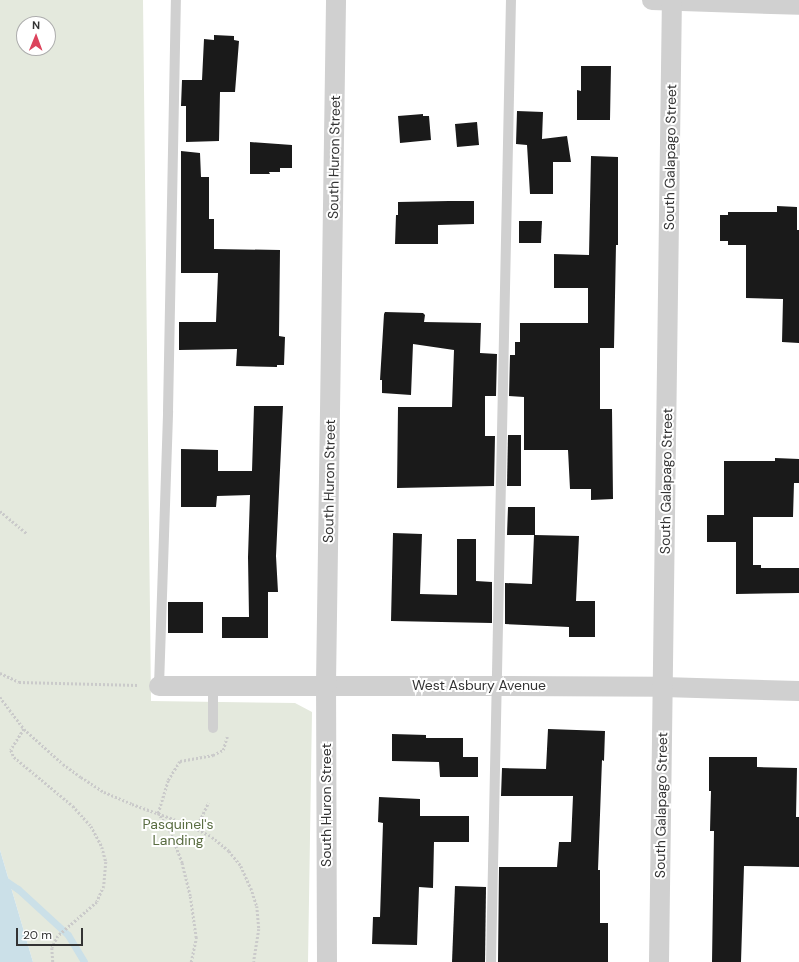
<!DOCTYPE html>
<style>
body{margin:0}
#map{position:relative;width:799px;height:962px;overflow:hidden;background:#fff;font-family:"DM Sans",sans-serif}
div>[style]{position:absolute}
.green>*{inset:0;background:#e4e9dd}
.water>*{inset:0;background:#cbe0e8}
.stream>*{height:7px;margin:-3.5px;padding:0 3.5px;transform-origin:3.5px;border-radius:3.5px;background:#cbe0e8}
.building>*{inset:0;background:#1a1a1a}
.path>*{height:2.5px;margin-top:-1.25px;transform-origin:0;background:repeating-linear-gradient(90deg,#cacaca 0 2px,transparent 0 4px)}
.service>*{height:10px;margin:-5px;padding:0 5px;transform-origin:5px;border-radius:5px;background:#d0d0d0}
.minor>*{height:20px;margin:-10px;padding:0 10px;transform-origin:10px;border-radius:10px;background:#d0d0d0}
span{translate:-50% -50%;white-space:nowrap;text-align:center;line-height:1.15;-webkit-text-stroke:4px #fff;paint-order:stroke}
.street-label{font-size:14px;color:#333}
.park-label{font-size:14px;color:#5a6d42}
.north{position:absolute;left:16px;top:16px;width:40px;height:40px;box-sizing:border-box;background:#fff;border:1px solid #adadad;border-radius:50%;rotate:1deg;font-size:11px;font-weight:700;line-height:16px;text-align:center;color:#333}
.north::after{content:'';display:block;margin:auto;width:14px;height:18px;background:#dc435c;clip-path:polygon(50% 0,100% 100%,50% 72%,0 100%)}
.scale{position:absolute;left:16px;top:928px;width:67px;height:18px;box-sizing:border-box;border:2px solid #333;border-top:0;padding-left:5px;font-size:12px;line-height:14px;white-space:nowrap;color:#333;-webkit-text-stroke:3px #fff;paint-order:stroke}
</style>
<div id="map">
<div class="green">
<div style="clip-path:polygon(evenodd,0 0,143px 0,151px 701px,295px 703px,312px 712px,308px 962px,33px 962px,0 850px,0 0,24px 24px,48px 24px,48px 48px,24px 48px,24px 24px)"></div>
</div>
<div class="water">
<div style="clip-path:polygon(0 850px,33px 962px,0 962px)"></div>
</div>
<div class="stream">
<div style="left:0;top:877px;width:22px;rotate:34deg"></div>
<div style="left:18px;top:889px;width:68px;rotate:42.6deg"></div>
<div style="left:68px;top:935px;width:31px;rotate:59deg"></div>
</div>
<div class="building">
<div style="clip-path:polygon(214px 35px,234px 36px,234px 40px,239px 41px,235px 92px,220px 92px,219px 141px,186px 142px,186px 106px,181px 106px,182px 80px,202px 80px,204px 39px,214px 40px)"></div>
<div style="clip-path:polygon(581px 66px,611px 66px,610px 120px,577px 120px,577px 90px,581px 91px)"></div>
<div style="clip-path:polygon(517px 111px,543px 112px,542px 139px,567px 136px,571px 162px,553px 162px,553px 194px,530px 194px,527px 145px,516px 144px)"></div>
<div style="clip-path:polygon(423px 114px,423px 116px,429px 116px,431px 140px,400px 143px,398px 116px)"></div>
<div style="clip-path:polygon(477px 122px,479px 145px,457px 147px,455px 124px)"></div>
<div style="clip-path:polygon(250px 142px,292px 145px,292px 168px,280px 168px,280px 172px,269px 172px,270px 174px,250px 174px)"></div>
<div style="clip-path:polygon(181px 151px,200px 153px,201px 177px,209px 177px,209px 219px,214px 219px,214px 249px,280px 250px,279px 336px,285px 337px,284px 365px,277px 365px,277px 367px,236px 366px,237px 349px,179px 350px,179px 322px,216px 322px,218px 273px,181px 273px)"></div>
<div style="clip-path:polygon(591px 156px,618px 157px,618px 245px,616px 245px,614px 348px,600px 348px,600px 409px,612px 409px,613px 499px,591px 500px,591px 489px,570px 489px,568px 450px,524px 450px,524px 397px,509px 396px,510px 355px,515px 355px,515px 342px,520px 342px,520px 323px,588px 323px,588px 288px,554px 288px,554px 254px,589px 255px)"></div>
<div style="clip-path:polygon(449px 201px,474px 201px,474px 224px,438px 225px,438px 244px,395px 244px,396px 215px,398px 215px,398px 202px)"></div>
<div style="clip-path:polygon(777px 206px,797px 207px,797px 230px,799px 230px,799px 343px,782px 342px,783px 299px,746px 298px,746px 245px,728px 245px,728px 241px,720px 241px,720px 215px,728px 215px,728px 212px,777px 212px)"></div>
<div style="clip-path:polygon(519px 221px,542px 221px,541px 243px,519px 243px)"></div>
<div style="clip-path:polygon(385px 312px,423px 313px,425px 315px,424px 322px,481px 323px,480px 353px,497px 354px,496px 396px,485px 396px,485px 436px,495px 436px,494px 486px,397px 488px,398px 407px,452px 407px,454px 350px,413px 344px,411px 395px,382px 393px,382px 380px,380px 380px,384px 314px)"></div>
<div style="clip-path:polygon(254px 406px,283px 406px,276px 556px,278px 592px,268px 592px,268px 638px,222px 638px,222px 617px,249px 617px,248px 557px,250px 495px,217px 496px,216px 507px,181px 507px,181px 449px,218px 450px,218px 471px,252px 471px)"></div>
<div style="clip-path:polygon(508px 435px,521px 435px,521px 486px,507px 486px)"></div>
<div style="clip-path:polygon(775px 458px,799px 459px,799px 483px,794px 483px,793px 517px,753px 517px,753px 565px,761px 565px,761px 568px,799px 568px,799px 593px,736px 594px,736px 542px,707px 542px,707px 515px,724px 515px,724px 461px,775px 461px)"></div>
<div style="clip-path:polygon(508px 507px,535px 507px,535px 535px,579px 536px,576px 601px,595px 601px,595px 637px,569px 637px,569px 627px,505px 624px,505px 583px,532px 584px,534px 535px,507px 535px)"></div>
<div style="clip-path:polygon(393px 533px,422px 534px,420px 594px,457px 595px,457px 539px,476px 539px,476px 581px,492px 582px,492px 623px,391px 621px)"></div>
<div style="clip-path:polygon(168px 602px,203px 602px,203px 633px,168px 633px)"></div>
<div style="clip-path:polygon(548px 729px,605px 731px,604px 761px,602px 760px,598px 870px,600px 870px,600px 923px,608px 923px,608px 962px,498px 962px,499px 867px,557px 867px,559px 842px,571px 842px,573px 796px,501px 796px,502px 768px,546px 769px)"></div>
<div style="clip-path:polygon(392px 734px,426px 735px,426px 738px,463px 738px,463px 757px,478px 757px,478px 777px,440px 777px,439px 762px,392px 761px)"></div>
<div style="clip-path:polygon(709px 757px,757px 757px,757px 767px,797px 768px,796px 817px,799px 817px,799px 867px,744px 866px,741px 962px,712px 962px,714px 831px,710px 831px,711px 791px,709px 791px)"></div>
<div style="clip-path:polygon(379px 797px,420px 799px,420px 816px,469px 816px,469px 842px,434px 842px,433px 888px,419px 887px,417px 945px,372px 944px,373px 917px,380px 917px,383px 823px,378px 822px)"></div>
<div style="clip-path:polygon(455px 886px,486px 887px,485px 962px,452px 962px)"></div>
</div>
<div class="path">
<div style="left:0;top:511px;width:35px;rotate:40deg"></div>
<div style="left:0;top:673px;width:21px;rotate:25deg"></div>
<div style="left:19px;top:682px;width:119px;rotate:1.4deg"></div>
<div style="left:0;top:697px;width:40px;rotate:53deg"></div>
<div style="left:24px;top:729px;width:52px;rotate:41.9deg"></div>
<div style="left:63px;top:764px;width:22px;rotate:36deg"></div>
<div style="left:81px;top:777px;width:27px;rotate:33deg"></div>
<div style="left:104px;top:792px;width:30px;rotate:23deg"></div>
<div style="left:132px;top:804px;width:59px;rotate:20deg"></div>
<div style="left:187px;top:824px;width:28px;rotate:27deg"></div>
<div style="left:212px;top:837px;width:22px;rotate:39deg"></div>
<div style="left:229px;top:851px;width:19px;rotate:51deg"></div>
<div style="left:241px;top:866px;width:24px;rotate:66deg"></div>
<div style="left:251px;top:888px;width:19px;rotate:72deg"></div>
<div style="left:257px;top:906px;width:23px;rotate:85deg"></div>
<div style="left:259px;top:929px;width:33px;rotate:99deg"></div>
<div style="left:24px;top:729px;width:25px;rotate:122deg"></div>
<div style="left:11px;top:750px;width:8px;rotate:67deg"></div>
<div style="left:14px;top:757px;width:77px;rotate:39.7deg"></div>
<div style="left:73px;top:806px;width:27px;rotate:48deg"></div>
<div style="left:91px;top:826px;width:24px;rotate:62deg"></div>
<div style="left:102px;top:847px;width:16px;rotate:75deg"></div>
<div style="left:106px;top:862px;width:24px;rotate:95deg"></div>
<div style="left:104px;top:886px;width:17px;rotate:114deg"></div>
<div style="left:97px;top:902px;width:52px;rotate:138.9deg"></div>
<div style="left:58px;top:936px;width:13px;rotate:117deg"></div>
<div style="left:52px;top:948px;width:14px;rotate:86deg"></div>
<div style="left:196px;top:828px;width:28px;rotate:-64deg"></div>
<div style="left:191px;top:962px;width:25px;rotate:-78deg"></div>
<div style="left:196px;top:938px;width:42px;rotate:-98.1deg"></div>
<div style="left:190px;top:896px;width:34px;rotate:-104deg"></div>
<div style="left:182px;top:863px;width:34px;rotate:-111deg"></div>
<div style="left:170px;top:831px;width:22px;rotate:-124deg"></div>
<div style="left:158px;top:813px;width:34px;rotate:-73deg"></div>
<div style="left:168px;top:780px;width:22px;rotate:-58deg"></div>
<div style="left:180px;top:761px;width:34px;rotate:-10deg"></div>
<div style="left:213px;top:755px;width:11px;rotate:-27deg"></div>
<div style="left:223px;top:750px;width:14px;rotate:-73deg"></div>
</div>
<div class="service">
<div style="left:213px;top:685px;width:43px;rotate:90deg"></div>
<div style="left:159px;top:686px;width:275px;rotate:-88.1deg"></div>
<div style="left:168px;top:411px;width:411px;rotate:-88.9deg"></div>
<div style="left:491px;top:962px;width:962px;rotate:-88.81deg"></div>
</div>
<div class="minor">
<div style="left:652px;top:0;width:147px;rotate:1.9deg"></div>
<div style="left:159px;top:686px;width:337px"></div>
<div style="left:496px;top:686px;width:167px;rotate:0.3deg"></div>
<div style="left:663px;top:687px;width:136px;rotate:1.7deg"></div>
<div style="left:327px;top:962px;width:278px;rotate:-90.2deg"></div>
<div style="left:326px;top:684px;width:684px;rotate:-89.16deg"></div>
<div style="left:659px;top:962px;width:962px;rotate:-89.23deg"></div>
</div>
<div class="street-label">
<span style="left:334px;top:157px;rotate:-89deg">South Huron Street</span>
<span style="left:670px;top:157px;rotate:-89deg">South Galapago Street</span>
<span style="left:329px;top:481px;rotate:-89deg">South Huron Street</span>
<span style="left:666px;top:481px;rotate:-89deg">South Galapago Street</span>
<span style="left:479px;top:685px">West Asbury Avenue</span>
<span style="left:326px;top:805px;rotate:-90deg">South Huron Street</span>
<span style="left:661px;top:805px;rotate:-89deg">South Galapago Street</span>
</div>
<div class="park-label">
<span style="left:178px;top:832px">Pasquinel's<br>Landing</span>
</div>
<div class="north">N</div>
<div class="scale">20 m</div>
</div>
